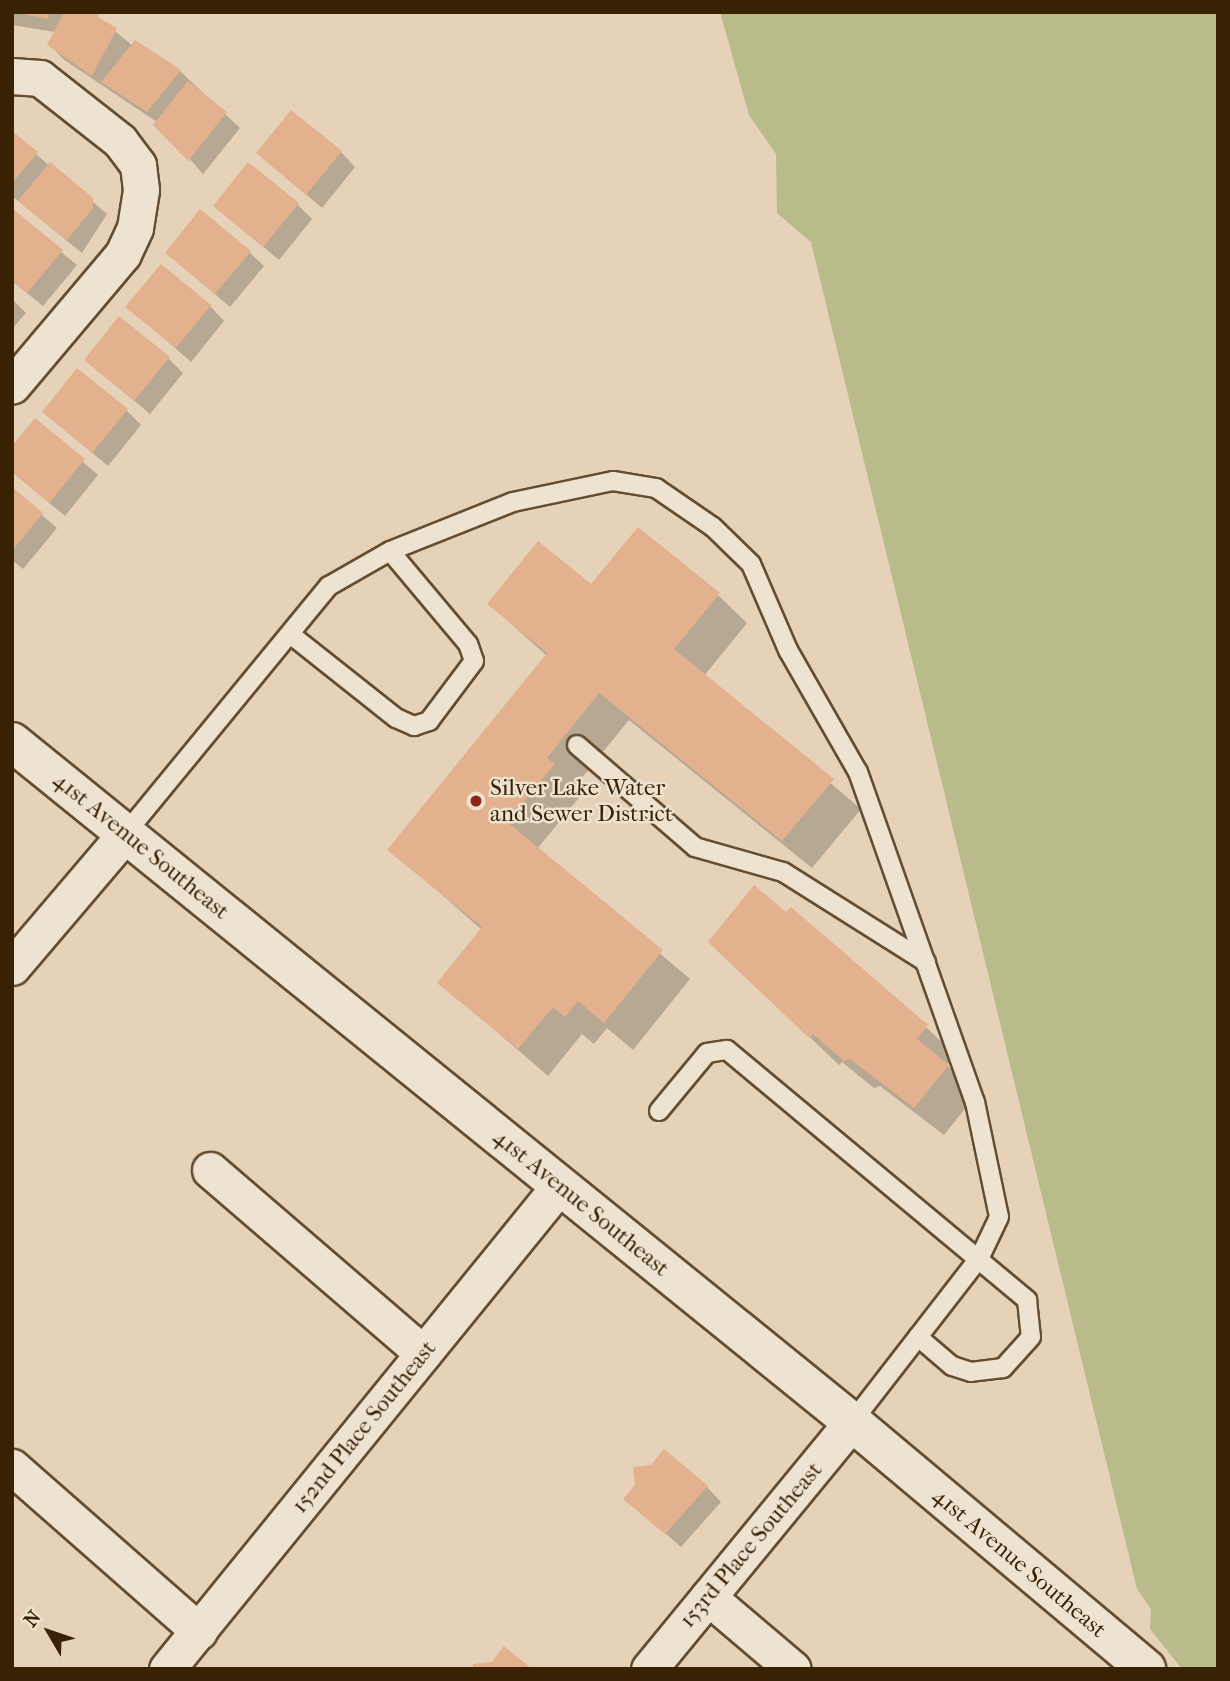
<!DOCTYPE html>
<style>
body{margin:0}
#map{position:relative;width:1230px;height:1681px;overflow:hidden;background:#e5d2b8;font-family:"IM FELL French Canon",serif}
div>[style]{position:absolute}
.green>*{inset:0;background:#b9bb8b}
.shadow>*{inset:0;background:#0003}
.building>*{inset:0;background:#e3b18d}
.roads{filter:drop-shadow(2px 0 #644d30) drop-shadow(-2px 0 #644d30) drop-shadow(0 2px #644d30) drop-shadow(0 -2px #644d30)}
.lane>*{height:18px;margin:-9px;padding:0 9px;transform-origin:9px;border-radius:9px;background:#eee2d1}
.street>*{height:35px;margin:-17.5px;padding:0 17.5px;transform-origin:17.5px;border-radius:17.5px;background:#eee2d1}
.secondary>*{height:38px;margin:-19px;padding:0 19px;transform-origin:19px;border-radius:19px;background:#eee2d1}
.dots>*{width:19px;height:19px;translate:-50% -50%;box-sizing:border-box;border:4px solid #eee2d1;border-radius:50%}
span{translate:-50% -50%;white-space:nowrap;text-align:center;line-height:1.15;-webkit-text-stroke:5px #eee2d1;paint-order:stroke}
.poi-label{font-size:23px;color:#392103}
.left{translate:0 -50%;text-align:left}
.street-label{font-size:23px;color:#392103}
.frame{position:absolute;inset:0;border:14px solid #392103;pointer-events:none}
.north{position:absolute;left:14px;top:1597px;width:70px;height:70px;-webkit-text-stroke:5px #eee2d1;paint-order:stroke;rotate:309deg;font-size:19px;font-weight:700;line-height:28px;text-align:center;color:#392103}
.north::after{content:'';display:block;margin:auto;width:24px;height:32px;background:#392103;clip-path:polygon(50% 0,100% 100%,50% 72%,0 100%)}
</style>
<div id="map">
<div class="green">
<div style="clip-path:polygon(720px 12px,1218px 12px,1218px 1669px,1182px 1669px,1150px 1629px,1151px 1609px,1137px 1589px,811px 242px,777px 213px,776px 154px,749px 115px)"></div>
</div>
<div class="shadow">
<div style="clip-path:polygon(12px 12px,92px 12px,133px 46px,180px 71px,240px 128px,203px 174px,157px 122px,63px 59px,49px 44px,55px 32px,12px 25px)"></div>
<div style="clip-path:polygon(12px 134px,107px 214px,82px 253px,12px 196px)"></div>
<div style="clip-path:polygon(341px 152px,355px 167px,322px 208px,258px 153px)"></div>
<div style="clip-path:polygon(298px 205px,312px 219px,279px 260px,215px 206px)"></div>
<div style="clip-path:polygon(12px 212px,77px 265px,43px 306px,12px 281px)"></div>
<div style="clip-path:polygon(249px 252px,264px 266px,230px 307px,167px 253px)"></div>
<div style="clip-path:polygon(12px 299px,26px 313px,12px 329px)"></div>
<div style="clip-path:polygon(210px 306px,224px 321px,191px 362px,128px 307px)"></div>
<div style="clip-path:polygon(169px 359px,183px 373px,150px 414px,86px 360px)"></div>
<div style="clip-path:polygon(127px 411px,141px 425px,108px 466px,44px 412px)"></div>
<div style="clip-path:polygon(35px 420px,98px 475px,65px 516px,12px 472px)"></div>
<div style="clip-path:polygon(12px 489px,57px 528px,23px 569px,12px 560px)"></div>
<div style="clip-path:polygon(591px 587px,718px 595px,747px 623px,704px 676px,861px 809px,812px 868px,629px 720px,575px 786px,582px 794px,537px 849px,690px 979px,633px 1050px,607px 1028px,594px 1044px,582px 1034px,548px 1076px,439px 982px,482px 930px,390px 849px,547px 656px,489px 604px)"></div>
<div style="clip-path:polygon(739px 970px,926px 1027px,955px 1055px,947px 1065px,976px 1095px,944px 1135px,880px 1086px,874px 1088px,842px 1062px,839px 1065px)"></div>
<div style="clip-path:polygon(707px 1487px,721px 1502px,681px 1547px,626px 1499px)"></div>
</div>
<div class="building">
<div style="clip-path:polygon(13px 12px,49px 12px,48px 19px)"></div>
<div style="clip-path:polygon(64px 12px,99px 12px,97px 17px,117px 28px,92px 76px,47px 45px)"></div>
<div style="clip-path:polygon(135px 40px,181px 70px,147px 112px,101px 82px)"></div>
<div style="clip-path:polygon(188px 81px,227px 112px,188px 161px,153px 125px)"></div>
<div style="clip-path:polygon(291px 110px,342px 151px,306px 195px,256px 153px)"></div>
<div style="clip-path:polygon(12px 131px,38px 152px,12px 184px)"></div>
<div style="clip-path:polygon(50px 162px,93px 198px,93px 208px,67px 240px,18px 201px)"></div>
<div style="clip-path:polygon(248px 162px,299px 203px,263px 247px,213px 206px)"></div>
<div style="clip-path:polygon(12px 208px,63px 250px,27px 293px,12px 280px)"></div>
<div style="clip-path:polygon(200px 209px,251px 251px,215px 294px,165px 253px)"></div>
<div style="clip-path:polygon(161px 264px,211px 305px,176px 348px,125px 307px)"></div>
<div style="clip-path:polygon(119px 316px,170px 357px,134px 401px,84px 360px)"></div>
<div style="clip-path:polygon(77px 368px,128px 409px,92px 453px,42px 412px)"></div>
<div style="clip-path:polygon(35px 418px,85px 459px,49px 503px,12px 472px,12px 446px)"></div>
<div style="clip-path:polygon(12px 487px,43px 513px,12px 551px)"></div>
<div style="clip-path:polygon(638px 527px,720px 593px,674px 649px,834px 779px,782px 841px,599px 693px,547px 758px,555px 764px,507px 822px,663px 950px,604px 1023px,578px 1001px,565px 1017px,553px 1007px,518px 1049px,437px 983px,482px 927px,387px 850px,547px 653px,487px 604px,538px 541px,591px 584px)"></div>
<div style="clip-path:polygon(754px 885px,786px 912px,791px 907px,928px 1025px,917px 1039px,949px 1065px,914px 1108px,850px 1059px,844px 1061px,813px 1034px,809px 1038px,708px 942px)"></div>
<div style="clip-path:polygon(664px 1449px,708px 1486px,665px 1534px,623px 1499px,635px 1485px,633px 1467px,651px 1465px)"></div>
<div style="clip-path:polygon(504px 1646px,532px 1669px,474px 1669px,473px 1664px,492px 1662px)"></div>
</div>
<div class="roads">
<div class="lane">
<div style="left:290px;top:634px;width:135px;rotate:38.4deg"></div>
<div style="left:396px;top:718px;width:20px;rotate:24deg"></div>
<div style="left:414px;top:726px;width:16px;rotate:-18deg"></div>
<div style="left:429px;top:721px;width:75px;rotate:-53.1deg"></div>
<div style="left:474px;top:661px;width:18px;rotate:-109deg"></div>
<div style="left:468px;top:644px;width:121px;rotate:-130deg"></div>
<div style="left:577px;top:745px;width:156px;rotate:40.8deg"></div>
<div style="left:695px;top:847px;width:91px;rotate:15.9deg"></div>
<div style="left:783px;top:872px;width:169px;rotate:32.2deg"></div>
<div style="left:125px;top:834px;width:321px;rotate:-50.6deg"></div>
<div style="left:329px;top:586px;width:70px;rotate:-29.8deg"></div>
<div style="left:390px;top:551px;width:132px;rotate:-21.7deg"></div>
<div style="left:513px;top:502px;width:102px;rotate:-11.9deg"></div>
<div style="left:613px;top:481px;width:44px;rotate:9.2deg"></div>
<div style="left:656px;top:488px;width:69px;rotate:34.4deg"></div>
<div style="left:713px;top:527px;width:53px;rotate:44.2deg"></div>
<div style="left:751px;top:564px;width:94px;rotate:66.7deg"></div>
<div style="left:788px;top:650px;width:141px;rotate:60.2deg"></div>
<div style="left:858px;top:772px;width:350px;rotate:70.5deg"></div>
<div style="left:975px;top:1102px;width:117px;rotate:78.2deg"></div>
<div style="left:999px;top:1217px;width:44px;rotate:115.4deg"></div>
<div style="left:980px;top:1257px;width:209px;rotate:127.8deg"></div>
<div style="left:659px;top:1111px;width:75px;rotate:-50.4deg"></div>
<div style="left:707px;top:1053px;width:20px;rotate:-9deg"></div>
<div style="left:727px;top:1050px;width:391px;rotate:39.8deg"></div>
<div style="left:1027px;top:1300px;width:37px;rotate:84deg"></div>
<div style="left:1031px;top:1337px;width:42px;rotate:132.1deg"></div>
<div style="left:1003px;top:1368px;width:32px;rotate:173deg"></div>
<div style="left:971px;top:1372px;width:20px;rotate:-162deg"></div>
<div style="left:952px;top:1366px;width:45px;rotate:-139.5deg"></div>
</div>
<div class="street">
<div style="left:12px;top:76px;width:28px;rotate:4deg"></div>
<div style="left:40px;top:78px;width:102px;rotate:38.2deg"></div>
<div style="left:120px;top:141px;width:30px;rotate:53deg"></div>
<div style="left:138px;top:165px;width:25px;rotate:83deg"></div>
<div style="left:141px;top:190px;width:38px;rotate:99deg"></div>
<div style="left:135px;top:228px;width:29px;rotate:115deg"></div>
<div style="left:123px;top:254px;width:172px;rotate:130.1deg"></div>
<div style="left:12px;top:967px;width:175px;rotate:-49.6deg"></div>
<div style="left:210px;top:1170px;width:281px;rotate:40.7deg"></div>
<div style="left:12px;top:1467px;width:249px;rotate:41.3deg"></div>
<div style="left:708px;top:1597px;width:111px;rotate:40.3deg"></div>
<div style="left:167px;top:1669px;width:623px;rotate:-50.92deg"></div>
<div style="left:649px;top:1669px;width:320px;rotate:-50.6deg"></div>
</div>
<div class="secondary">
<div style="left:12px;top:742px;width:1081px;rotate:38.99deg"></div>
<div style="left:852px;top:1422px;width:384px;rotate:40deg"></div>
</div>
</div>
<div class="dots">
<div style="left:476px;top:801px;background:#8f2418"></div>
</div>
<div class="poi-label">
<span class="left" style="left:490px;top:801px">Silver Lake Water<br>and Sewer District</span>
</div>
<div class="street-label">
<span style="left:141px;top:846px;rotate:39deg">41st Avenue Southeast</span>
<span style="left:581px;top:1203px;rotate:39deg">41st Avenue Southeast</span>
<span style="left:364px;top:1427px;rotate:-51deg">152nd Place Southeast</span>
<span style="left:751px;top:1545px;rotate:-50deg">153rd Place Southeast</span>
<span style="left:1019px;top:1563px;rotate:40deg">41st Avenue Southeast</span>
</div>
<div class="frame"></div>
<div class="north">N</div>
</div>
